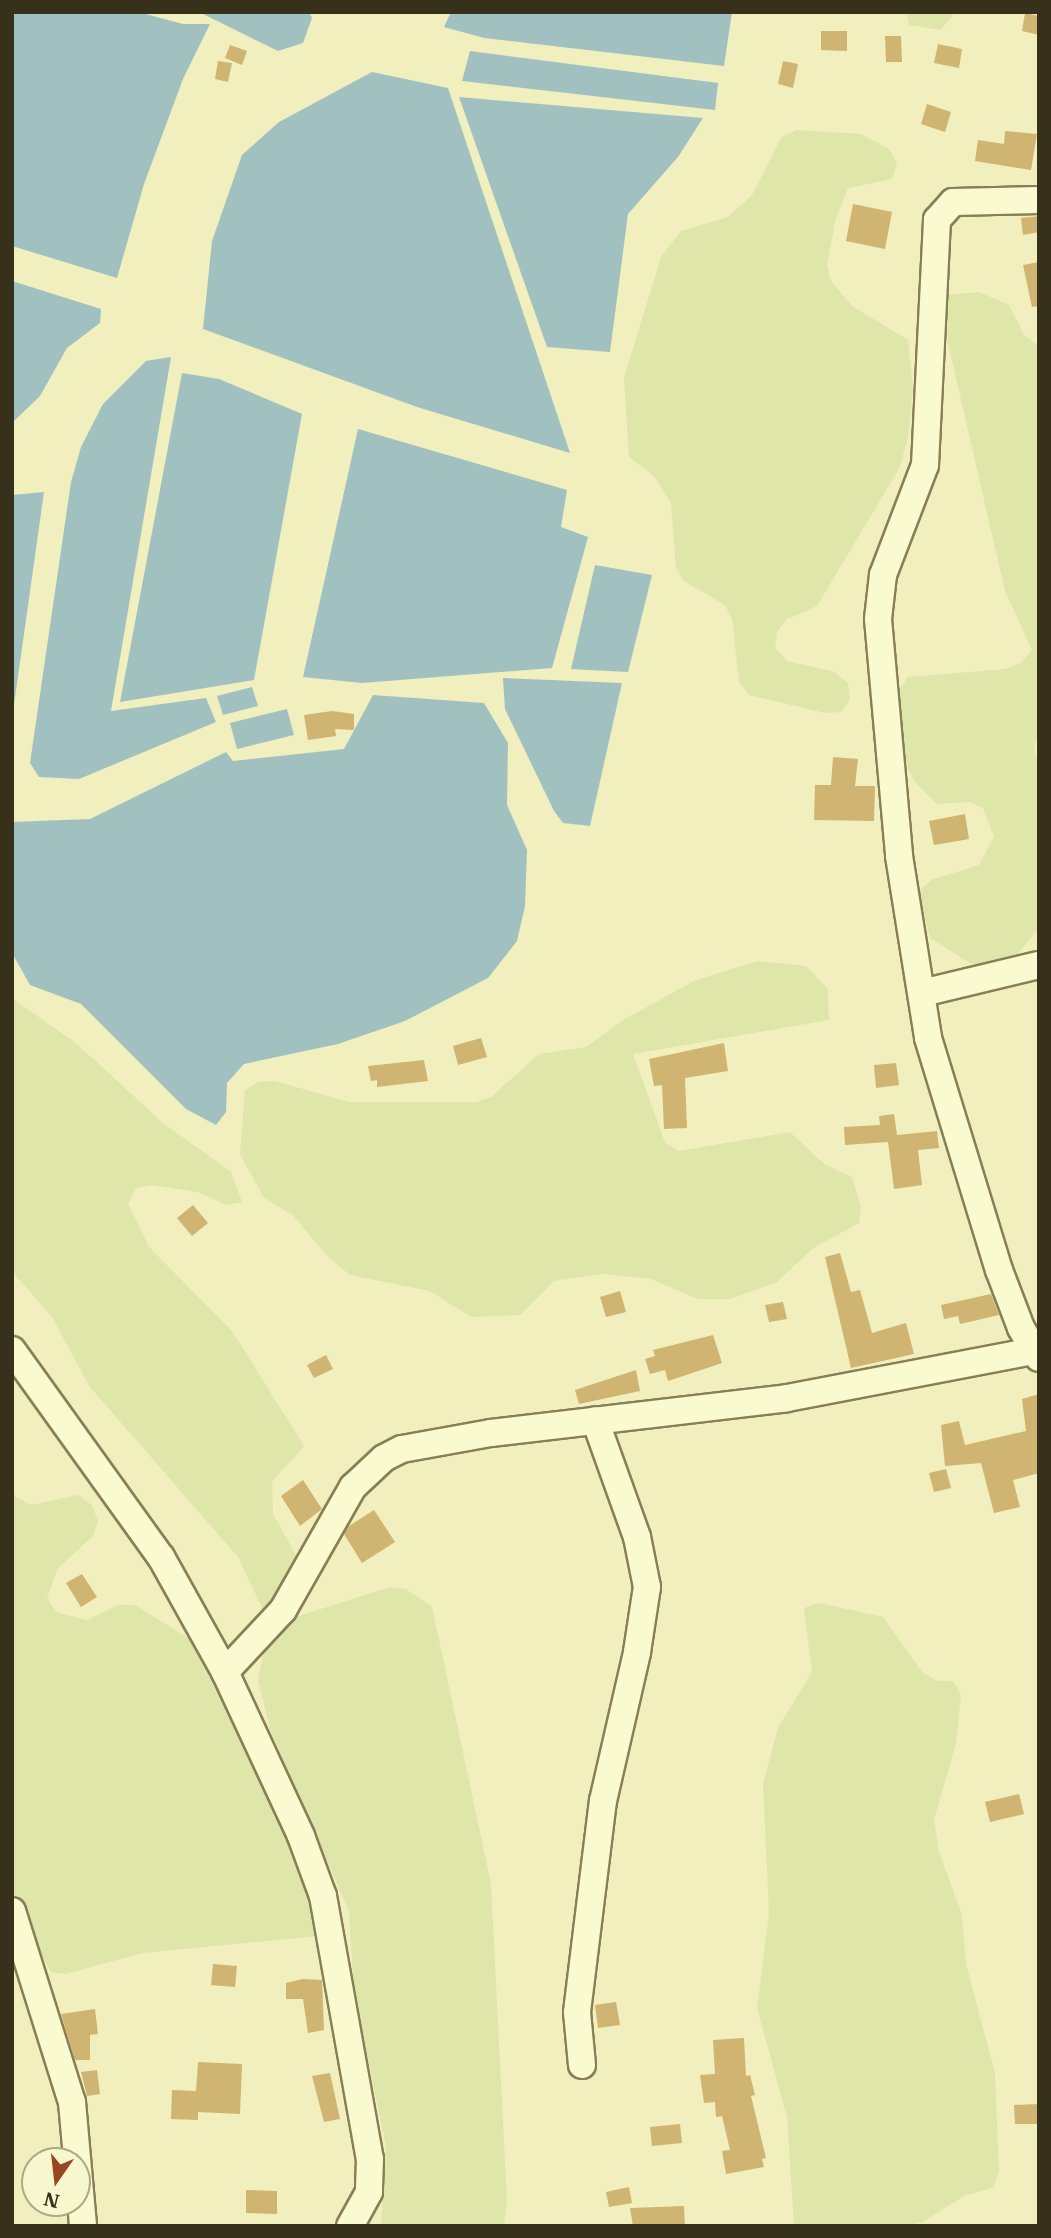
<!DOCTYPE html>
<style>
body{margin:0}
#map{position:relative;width:1051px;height:2238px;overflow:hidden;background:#f0efbd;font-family:"IBM Plex Serif",serif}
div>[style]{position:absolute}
.farmland>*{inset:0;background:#dee6aa}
.water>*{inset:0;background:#a1c1c1}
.building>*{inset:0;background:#d0b471}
.roads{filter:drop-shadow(2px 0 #887f56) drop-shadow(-2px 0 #887f56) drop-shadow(0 2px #887f56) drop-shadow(0 -2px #887f56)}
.minor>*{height:26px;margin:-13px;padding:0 13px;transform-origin:13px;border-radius:13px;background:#fafad1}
span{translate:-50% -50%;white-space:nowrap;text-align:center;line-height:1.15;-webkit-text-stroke:5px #f7f7cd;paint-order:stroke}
.frame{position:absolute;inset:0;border:14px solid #37311b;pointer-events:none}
.north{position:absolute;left:21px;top:2147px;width:70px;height:70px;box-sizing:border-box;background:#f7f7cd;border:2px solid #aaa886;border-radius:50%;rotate:194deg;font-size:19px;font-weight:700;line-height:28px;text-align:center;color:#37311b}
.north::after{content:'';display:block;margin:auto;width:24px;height:32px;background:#9a4523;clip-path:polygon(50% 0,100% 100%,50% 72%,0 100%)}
</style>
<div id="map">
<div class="farmland">
<div style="clip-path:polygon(907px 12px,955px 12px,941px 30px,909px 25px)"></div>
<div style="clip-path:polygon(796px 130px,861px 134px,889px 149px,897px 163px,892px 179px,848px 188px,836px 218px,827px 265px,831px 281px,852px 306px,908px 340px,913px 388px,908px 436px,900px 467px,817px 606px,787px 619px,777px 632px,775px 648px,787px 661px,835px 672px,848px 683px,850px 699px,841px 712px,825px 713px,749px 695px,739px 682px,732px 619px,725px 605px,684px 581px,676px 568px,671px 503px,654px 476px,629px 457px,624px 378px,661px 257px,681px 231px,728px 217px,752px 195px,781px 138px)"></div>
<div style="clip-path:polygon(979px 292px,1009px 305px,1024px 335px,1039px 346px,1039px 730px,1034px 749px,1039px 765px,1039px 928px,1016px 956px,986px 965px,970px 963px,930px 938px,919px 891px,931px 880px,979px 865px,994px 837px,983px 808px,970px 802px,937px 804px,914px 781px,895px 738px,899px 691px,908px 677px,1005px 669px,1021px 663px,1032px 650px,1005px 591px,948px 343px,947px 295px)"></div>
<div style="clip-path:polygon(758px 961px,806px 966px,828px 989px,829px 1020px,633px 1054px,665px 1143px,679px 1151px,790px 1132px,824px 1164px,852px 1177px,861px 1207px,859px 1223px,812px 1249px,777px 1282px,730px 1299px,698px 1299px,651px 1279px,603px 1274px,554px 1281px,520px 1315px,471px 1317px,430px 1291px,350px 1275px,325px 1254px,293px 1215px,264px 1198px,240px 1154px,245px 1090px,259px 1082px,275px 1081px,349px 1102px,476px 1102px,491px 1097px,539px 1054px,586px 1047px,625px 1019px,696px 980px)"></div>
<div style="clip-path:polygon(12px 998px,77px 1044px,163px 1123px,231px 1172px,242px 1202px,226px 1205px,198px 1192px,152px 1185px,136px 1188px,128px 1203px,149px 1247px,232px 1331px,304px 1446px,272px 1482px,273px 1514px,297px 1557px,294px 1573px,265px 1614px,238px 1557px,90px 1387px,52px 1317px,12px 1271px)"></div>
<div style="clip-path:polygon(12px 1488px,16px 1497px,31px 1505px,78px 1495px,92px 1505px,98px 1521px,93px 1536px,58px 1568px,47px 1598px,56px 1612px,87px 1620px,118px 1605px,135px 1605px,191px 1640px,270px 1772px,320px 1936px,142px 1953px,66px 1974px,51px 1972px,12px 1898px)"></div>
<div style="clip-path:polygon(390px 1587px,406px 1589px,432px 1607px,491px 1884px,507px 2201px,504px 2226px,381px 2226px,386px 2146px,354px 1993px,349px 1911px,270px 1729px,258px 1680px,264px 1649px,299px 1616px)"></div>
<div style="clip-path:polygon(819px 1603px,883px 1617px,922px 1672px,937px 1681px,953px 1681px,961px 1695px,956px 1743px,934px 1820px,939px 1852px,962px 1915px,966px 1964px,995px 2073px,999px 2171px,994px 2187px,964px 2196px,923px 2222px,904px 2226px,794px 2226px,787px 2117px,757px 2008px,769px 1914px,763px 1784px,778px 1728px,812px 1672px,804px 1608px)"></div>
</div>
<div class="water">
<div style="clip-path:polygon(12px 12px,138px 12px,183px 24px,210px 24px,183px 79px,144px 184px,117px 278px,12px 246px)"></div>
<div style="clip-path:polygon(199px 12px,309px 12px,312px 18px,303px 43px,278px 51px)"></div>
<div style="clip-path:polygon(451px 12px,732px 12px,724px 66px,484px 38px,444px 27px)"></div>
<div style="clip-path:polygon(470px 51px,718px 83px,715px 110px,462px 81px)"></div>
<div style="clip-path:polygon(372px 72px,448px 88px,570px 453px,417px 407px,203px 329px,212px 241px,242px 155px,279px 122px)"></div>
<div style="clip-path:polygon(459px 97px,703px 118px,678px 157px,628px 214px,610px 352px,547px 347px)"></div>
<div style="clip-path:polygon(12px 281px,101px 309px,100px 323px,67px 348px,40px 396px,12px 423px)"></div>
<div style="clip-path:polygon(171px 357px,111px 711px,206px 698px,216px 722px,79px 779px,39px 777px,30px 763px,71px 482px,81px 447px,103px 404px,146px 361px)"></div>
<div style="clip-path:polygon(182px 373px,219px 379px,302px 414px,254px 680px,120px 702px)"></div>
<div style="clip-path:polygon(358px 429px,567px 490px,561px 527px,588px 537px,552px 668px,362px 683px,303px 677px)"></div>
<div style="clip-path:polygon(44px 492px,12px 719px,12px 495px)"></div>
<div style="clip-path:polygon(595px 565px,652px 575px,628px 672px,571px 669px)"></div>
<div style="clip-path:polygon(503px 678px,622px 683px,590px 826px,563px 823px,554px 811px,505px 709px)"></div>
<div style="clip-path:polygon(252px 687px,258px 706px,223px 715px,217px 696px)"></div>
<div style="clip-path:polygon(373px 695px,484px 703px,508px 743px,507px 805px,527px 850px,525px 906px,517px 941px,488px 978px,405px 1021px,338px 1044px,244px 1064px,227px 1083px,226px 1112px,216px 1125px,186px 1109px,81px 1004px,30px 985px,12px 953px,12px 822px,90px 819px,226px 752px,233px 761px,344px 749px)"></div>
<div style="clip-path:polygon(287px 709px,294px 735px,237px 749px,230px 723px)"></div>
</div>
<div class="building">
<div style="clip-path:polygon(1025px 13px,1039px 16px,1039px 35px,1022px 31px)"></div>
<div style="clip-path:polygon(821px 31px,847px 31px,847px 51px,821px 50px)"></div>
<div style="clip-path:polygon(885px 36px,901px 36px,902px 62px,886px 62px)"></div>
<div style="clip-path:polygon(938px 44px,962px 49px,959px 68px,934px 63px)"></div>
<div style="clip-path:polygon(230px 45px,247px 51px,242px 65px,225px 58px)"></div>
<div style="clip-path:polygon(218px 61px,232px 63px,228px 82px,215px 79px)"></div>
<div style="clip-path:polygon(783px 61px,798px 64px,793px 88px,778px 84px)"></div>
<div style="clip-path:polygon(927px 104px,951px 112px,945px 132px,921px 124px)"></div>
<div style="clip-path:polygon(1005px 131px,1037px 134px,1031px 170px,975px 161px,978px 140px,1004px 144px)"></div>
<div style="clip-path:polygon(853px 204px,892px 212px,885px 249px,846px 241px)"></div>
<div style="clip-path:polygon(1039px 216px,1039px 232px,1023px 235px,1021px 218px)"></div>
<div style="clip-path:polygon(1039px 262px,1039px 306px,1032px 307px,1023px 265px)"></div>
<div style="clip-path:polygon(332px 711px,354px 714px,354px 730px,335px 729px,336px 736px,308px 740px,304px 715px)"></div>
<div style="clip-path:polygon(833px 757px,858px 759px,855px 786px,875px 786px,874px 821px,814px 820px,815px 785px,831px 785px)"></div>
<div style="clip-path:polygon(965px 814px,969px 839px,934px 845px,929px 821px)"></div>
<div style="clip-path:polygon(481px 1038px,487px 1057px,458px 1065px,453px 1046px)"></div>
<div style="clip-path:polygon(724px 1043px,728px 1071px,685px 1078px,687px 1128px,664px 1129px,662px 1085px,654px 1086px,649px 1059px)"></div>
<div style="clip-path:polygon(424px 1060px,428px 1081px,377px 1087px,377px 1080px,371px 1081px,368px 1066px)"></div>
<div style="clip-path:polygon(896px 1063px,899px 1085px,876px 1088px,874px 1065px)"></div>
<div style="clip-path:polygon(894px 1114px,897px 1135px,937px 1131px,939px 1148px,918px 1150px,922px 1185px,894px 1189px,888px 1142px,845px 1145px,844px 1127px,880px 1125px,879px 1116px)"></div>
<div style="clip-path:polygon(193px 1205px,208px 1223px,192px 1236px,177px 1218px)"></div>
<div style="clip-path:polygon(840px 1253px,851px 1292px,860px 1290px,872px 1333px,906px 1323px,914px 1354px,851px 1368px,825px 1257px)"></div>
<div style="clip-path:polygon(620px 1291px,626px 1312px,606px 1317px,600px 1297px)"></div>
<div style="clip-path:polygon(991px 1294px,999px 1315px,960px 1324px,958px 1316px,944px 1319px,941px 1305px)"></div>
<div style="clip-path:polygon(783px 1302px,787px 1319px,769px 1322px,765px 1305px)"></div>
<div style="clip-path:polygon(713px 1335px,722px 1363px,668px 1381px,665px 1370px,650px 1374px,645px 1359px,655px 1356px,653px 1350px)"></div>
<div style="clip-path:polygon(326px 1355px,333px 1369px,314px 1378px,307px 1365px)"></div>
<div style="clip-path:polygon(636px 1370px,640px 1391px,579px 1404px,575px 1390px)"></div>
<div style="clip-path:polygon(1039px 1394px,1039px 1473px,1013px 1480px,1020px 1507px,994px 1513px,981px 1463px,945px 1466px,941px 1425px,959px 1421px,965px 1445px,1026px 1431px,1022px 1399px)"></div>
<div style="clip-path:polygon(946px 1469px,951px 1488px,934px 1492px,929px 1473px)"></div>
<div style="clip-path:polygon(303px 1480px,322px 1509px,300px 1526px,281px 1496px)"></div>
<div style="clip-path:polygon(374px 1510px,395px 1542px,362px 1563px,344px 1534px,349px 1526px)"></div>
<div style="clip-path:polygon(82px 1574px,97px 1597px,81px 1607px,66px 1583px)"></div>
<div style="clip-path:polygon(1019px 1794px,1024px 1814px,990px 1822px,985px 1802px)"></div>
<div style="clip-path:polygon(213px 1964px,237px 1966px,235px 1987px,211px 1985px)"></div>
<div style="clip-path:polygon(303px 1979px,322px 1980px,324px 2030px,308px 2033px,303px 1999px,286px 1999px,286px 1983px)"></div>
<div style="clip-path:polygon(616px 2002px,620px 2025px,598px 2028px,595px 2005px)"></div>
<div style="clip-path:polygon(95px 2009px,98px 2034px,90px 2035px,90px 2060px,75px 2060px,61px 2014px)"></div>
<div style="clip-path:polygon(744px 2038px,746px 2076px,750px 2075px,755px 2095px,751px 2096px,766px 2158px,762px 2159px,764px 2167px,726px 2174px,722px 2151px,730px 2150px,722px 2116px,716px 2117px,715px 2102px,704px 2103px,700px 2075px,715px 2074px,713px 2040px)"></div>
<div style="clip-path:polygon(198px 2062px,242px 2064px,240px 2114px,198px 2112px,198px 2120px,171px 2119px,172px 2090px,196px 2091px)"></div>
<div style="clip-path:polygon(97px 2070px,100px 2094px,87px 2096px,81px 2072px)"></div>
<div style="clip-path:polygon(330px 2073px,340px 2119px,324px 2122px,312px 2076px)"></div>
<div style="clip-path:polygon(1039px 2104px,1039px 2124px,1015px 2124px,1014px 2105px)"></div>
<div style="clip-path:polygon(680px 2124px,682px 2143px,652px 2146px,650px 2127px)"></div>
<div style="clip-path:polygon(629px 2187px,632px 2203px,609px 2207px,606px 2192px)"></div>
<div style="clip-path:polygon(246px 2190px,277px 2191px,277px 2214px,246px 2213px)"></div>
<div style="clip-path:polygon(684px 2206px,685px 2226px,633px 2226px,630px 2208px)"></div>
</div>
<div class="roads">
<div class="minor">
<div style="left:1039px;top:200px;width:86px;rotate:178.7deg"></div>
<div style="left:953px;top:202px;width:24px;rotate:132deg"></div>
<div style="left:937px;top:220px;width:245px;rotate:92.8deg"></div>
<div style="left:925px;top:465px;width:118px;rotate:110.9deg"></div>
<div style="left:883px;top:575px;width:44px;rotate:96.5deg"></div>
<div style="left:878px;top:619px;width:238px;rotate:84.9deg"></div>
<div style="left:899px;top:856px;width:184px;rotate:80.9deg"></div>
<div style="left:928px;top:1038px;width:243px;rotate:73deg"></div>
<div style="left:999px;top:1270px;width:62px;rotate:69.2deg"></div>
<div style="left:1021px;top:1328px;width:35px;rotate:59deg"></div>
<div style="left:922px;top:993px;width:120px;rotate:-13.5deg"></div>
<div style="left:12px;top:1350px;width:255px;rotate:54.3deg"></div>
<div style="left:161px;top:1557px;width:132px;rotate:60.9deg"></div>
<div style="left:225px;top:1672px;width:181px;rotate:65.1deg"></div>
<div style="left:301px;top:1836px;width:64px;rotate:69.9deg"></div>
<div style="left:323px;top:1896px;width:267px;rotate:79.9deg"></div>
<div style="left:370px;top:2159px;width:33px;rotate:92deg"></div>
<div style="left:369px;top:2192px;width:39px;rotate:119deg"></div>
<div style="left:225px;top:1672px;width:85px;rotate:-46.9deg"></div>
<div style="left:283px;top:1610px;width:142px;rotate:-60.4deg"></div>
<div style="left:353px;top:1487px;width:42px;rotate:-43.1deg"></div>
<div style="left:384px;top:1458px;width:20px;rotate:-27deg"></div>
<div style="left:402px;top:1449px;width:90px;rotate:-10.2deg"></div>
<div style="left:491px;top:1433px;width:298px;rotate:-6.7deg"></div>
<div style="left:787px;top:1398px;width:251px;rotate:-10.8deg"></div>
<div style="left:12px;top:1911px;width:200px;rotate:72.6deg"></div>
<div style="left:72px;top:2102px;width:124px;rotate:84.9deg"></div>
<div style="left:582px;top:2065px;width:53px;rotate:-95.4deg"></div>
<div style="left:577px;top:2012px;width:213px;rotate:-83deg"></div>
<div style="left:603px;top:1801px;width:153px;rotate:-77.1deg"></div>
<div style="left:637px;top:1652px;width:66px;rotate:-81.3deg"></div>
<div style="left:647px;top:1587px;width:51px;rotate:-101.3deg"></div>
<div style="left:637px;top:1537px;width:124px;rotate:-109.7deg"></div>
</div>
</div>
<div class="frame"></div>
<div class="north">N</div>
</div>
